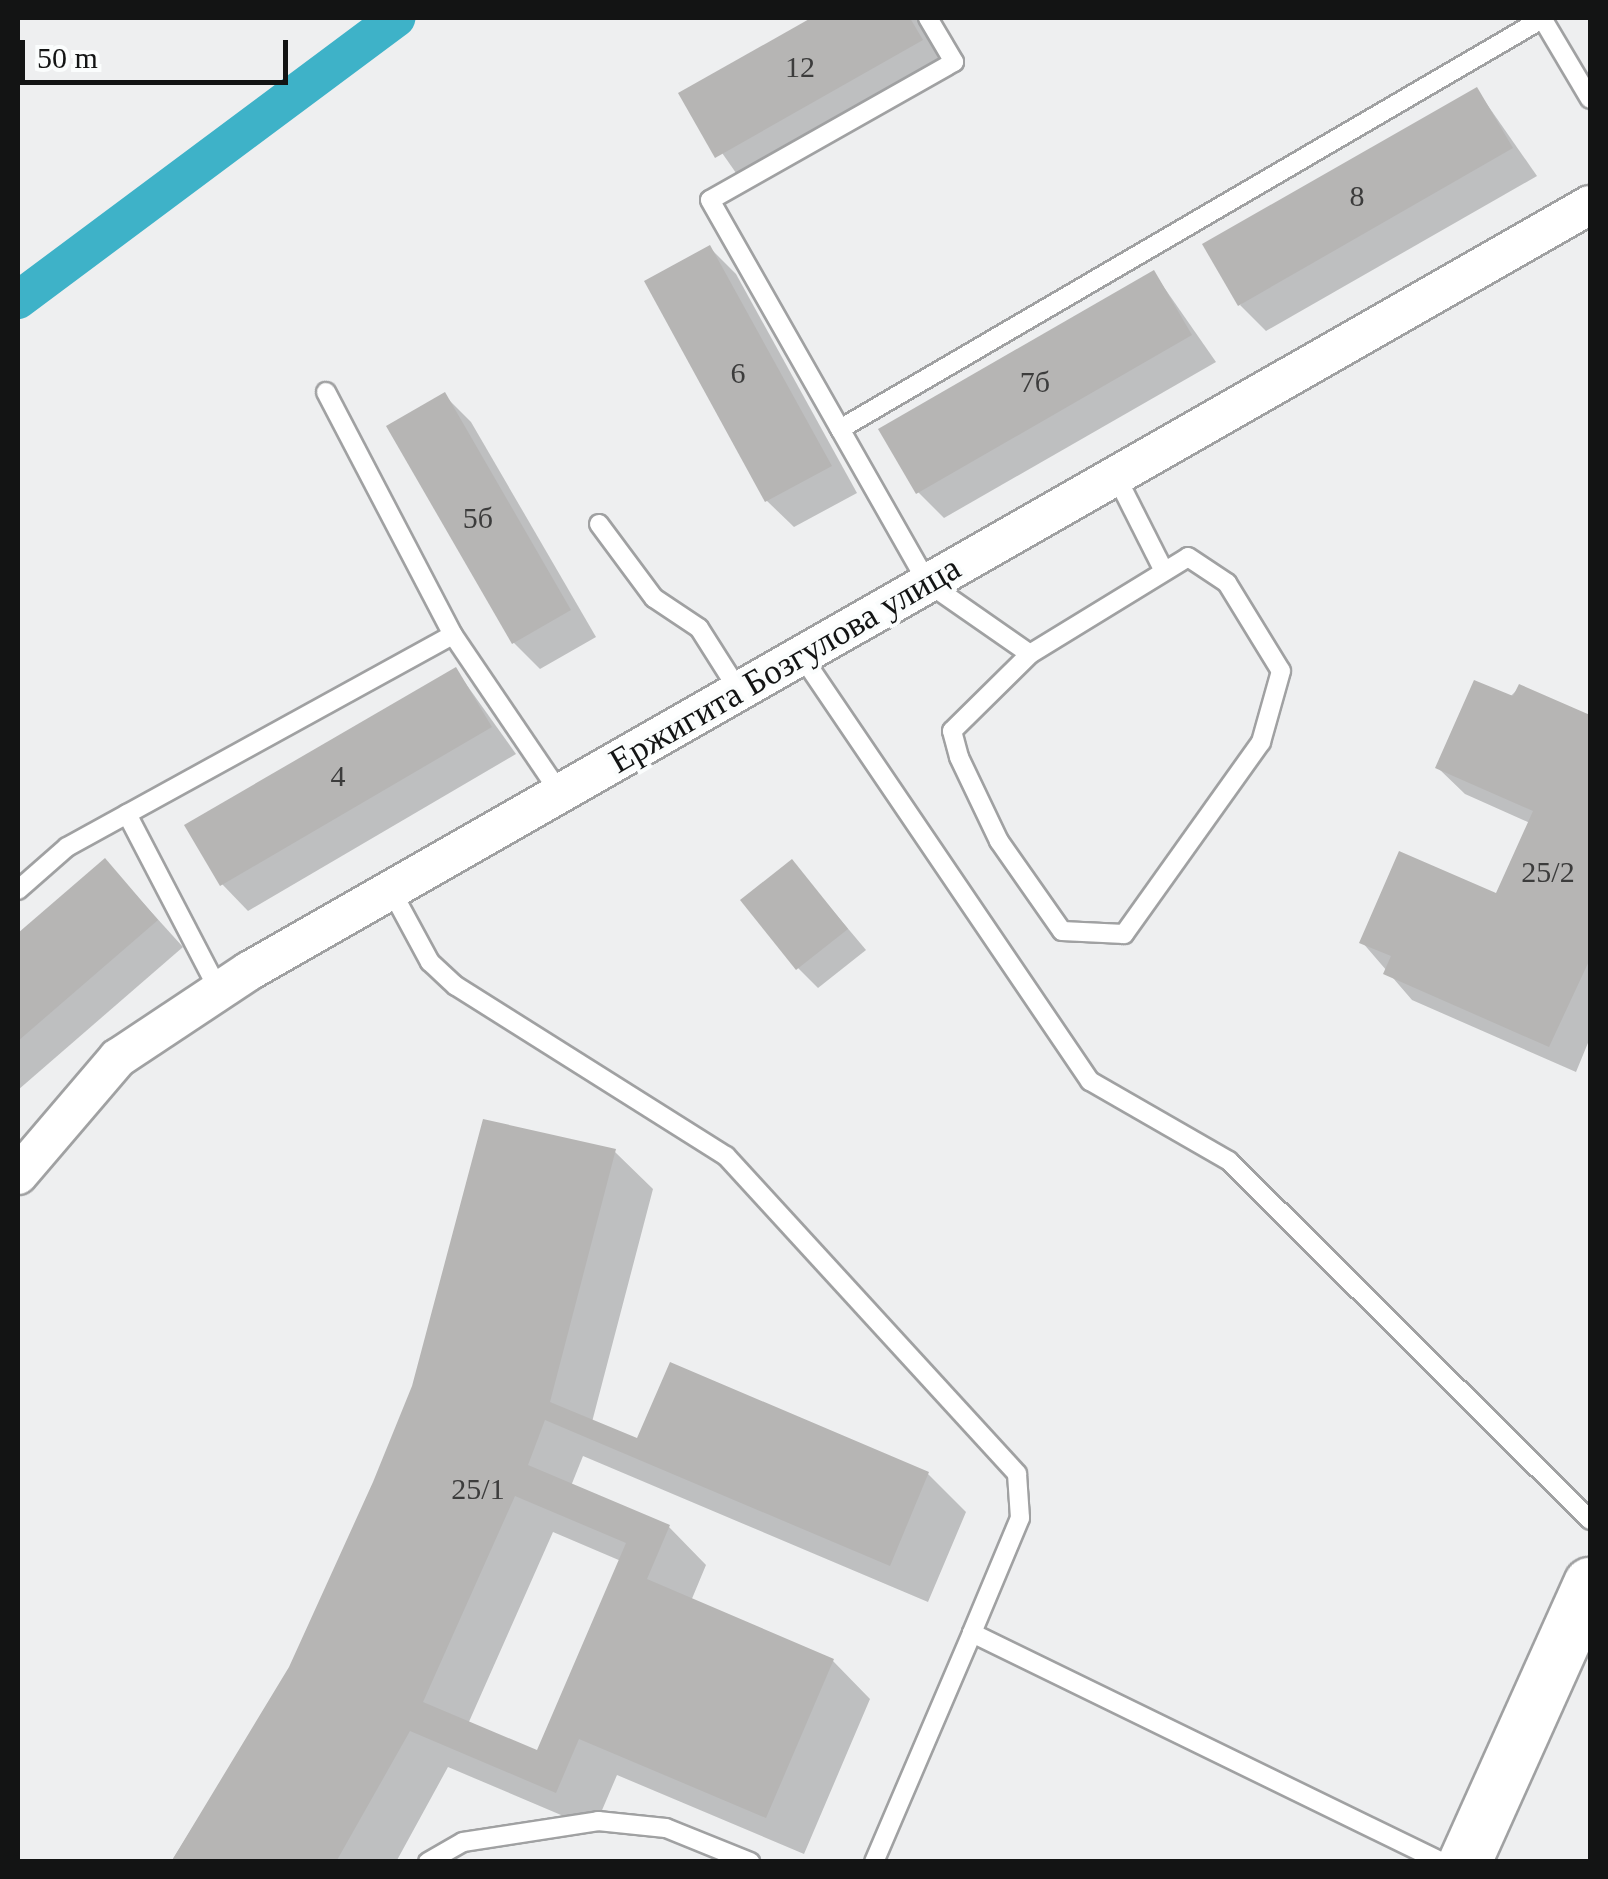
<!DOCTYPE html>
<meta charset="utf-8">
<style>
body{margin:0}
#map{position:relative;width:1608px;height:1879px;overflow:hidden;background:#eeeff0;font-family:Georgia,serif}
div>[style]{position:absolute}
.shadow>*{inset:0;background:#0003}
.canal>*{height:38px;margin:-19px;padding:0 19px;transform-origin:19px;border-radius:19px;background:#3eb2c8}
.building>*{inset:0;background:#b6b5b4}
.roads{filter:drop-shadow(2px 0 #a0a1a2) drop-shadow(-2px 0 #a0a1a2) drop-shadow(0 2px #a0a1a2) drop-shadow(0 -2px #a0a1a2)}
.lane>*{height:18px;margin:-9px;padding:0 9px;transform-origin:9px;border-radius:9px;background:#fff}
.street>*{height:38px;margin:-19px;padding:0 19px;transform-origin:19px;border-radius:19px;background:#fff}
.secondary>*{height:52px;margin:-26px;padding:0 26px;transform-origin:26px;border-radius:26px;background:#fff}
span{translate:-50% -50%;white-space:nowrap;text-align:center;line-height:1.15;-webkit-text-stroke:8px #fbfdfd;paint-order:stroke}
.number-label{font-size:30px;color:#3c3c3c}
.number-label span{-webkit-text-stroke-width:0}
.street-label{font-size:35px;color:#131414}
.frame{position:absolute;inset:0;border:20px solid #131414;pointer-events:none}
.scale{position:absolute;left:20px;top:40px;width:268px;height:45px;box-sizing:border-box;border:5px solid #131414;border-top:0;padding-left:12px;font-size:30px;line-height:35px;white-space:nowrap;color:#131414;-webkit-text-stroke:8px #fbfdfd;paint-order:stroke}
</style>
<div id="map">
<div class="shadow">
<div style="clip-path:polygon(816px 18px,919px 18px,947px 67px,743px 183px,681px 94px)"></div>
<div style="clip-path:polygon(1477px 90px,1537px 176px,1266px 331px,1240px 305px)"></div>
<div style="clip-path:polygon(710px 248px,736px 274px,857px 493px,794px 527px,767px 501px,647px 282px)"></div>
<div style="clip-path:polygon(1154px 273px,1216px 362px,944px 518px,918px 492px)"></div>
<div style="clip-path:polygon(445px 396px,471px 422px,596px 637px,540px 669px,514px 643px)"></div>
<div style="clip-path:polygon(456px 670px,516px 754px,248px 911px,222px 884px)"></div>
<div style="clip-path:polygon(1520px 687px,1590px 718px,1590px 1038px,1576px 1072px,1412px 1000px,1362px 942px,1498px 897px,1530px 823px,1465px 794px,1438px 768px)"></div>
<div style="clip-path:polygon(105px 861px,183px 947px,18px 1090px,18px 937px)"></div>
<div style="clip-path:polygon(792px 862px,866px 950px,818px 988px,798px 968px)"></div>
<div style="clip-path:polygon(evenodd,615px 1152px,653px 1189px,592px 1422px,639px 1442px,928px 1474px,966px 1512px,928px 1602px,583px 1456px,571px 1486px,669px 1527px,706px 1565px,691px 1601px,833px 1661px,870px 1699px,804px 1854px,617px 1775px,594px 1829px,448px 1767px,396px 1862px,171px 1862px,615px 1152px,553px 1532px,621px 1561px,539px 1754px,468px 1724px,553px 1532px)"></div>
</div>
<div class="canal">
<div style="left:18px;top:300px;width:472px;rotate:-36.7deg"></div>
</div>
<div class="building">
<div style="clip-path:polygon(811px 18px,910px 18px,923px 40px,715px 158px,678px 93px)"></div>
<div style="clip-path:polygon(1477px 87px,1513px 148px,1238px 306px,1202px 244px)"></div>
<div style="clip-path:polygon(710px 245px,832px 466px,765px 502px,644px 281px)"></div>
<div style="clip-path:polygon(1154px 270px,1192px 335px,916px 494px,878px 429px)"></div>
<div style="clip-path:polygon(445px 392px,571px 610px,512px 644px,386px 426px)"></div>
<div style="clip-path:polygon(456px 667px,492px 727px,220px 886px,184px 825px)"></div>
<div style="clip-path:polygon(1474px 680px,1513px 696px,1519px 684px,1590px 715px,1590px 959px,1549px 1047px,1383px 974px,1391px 956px,1359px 943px,1399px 851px,1496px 893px,1533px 811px,1435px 768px)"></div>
<div style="clip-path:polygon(105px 858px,158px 920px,18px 1041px,18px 933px)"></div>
<div style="clip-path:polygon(792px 859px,848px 929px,796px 970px,740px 900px)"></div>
<div style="clip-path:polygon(evenodd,483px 1119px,616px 1149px,550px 1402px,637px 1438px,670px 1362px,929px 1472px,890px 1566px,545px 1420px,528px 1465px,670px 1525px,647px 1579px,834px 1659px,766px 1818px,579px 1739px,556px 1793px,410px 1731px,336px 1862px,171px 1862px,289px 1667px,373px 1482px,412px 1386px,483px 1119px,515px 1496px,626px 1543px,537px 1750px,423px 1702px,515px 1496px)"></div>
</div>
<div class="roads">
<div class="lane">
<div style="left:928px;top:18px;width:51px;rotate:59.4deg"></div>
<div style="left:954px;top:62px;width:280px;rotate:150.5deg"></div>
<div style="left:710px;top:200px;width:441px;rotate:60.4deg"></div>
<div style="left:928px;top:583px;width:124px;rotate:34.8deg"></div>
<div style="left:1030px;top:654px;width:185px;rotate:-31.5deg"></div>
<div style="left:1188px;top:557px;width:47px;rotate:33.7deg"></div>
<div style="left:1227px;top:583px;width:103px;rotate:58.5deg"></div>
<div style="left:1281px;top:671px;width:74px;rotate:105.7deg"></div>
<div style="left:1261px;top:742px;width:236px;rotate:125.5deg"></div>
<div style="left:1124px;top:934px;width:62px;rotate:-177.2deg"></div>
<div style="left:1062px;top:931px;width:110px;rotate:-125deg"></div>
<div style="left:999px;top:841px;width:93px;rotate:-115.5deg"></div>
<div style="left:959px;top:757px;width:27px;rotate:-105deg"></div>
<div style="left:952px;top:731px;width:110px;rotate:-44.6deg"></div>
<div style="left:1542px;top:18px;width:94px;rotate:59.3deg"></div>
<div style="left:326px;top:392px;width:274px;rotate:62.4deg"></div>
<div style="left:453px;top:635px;width:191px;rotate:55.9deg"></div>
<div style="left:840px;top:429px;width:813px;rotate:-30.29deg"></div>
<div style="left:1116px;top:476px;width:102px;rotate:63.2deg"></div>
<div style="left:599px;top:524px;width:92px;rotate:53.4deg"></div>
<div style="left:654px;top:598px;width:54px;rotate:33.7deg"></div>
<div style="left:699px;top:628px;width:75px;rotate:57.6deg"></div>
<div style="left:801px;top:655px;width:515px;rotate:55.85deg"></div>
<div style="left:1090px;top:1081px;width:160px;rotate:29.9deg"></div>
<div style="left:1229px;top:1161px;width:509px;rotate:44.84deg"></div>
<div style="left:127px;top:814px;width:199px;rotate:62.5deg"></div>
<div style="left:18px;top:890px;width:65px;rotate:-41.3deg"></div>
<div style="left:67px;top:847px;width:440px;rotate:-28.8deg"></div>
<div style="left:391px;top:890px;width:82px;rotate:61.6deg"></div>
<div style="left:430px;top:962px;width:35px;rotate:43deg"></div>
<div style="left:456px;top:986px;width:319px;rotate:32.2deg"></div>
<div style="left:726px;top:1156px;width:431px;rotate:47.5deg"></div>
<div style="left:1017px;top:1474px;width:44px;rotate:86.1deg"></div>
<div style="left:1020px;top:1518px;width:125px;rotate:112.7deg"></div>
<div style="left:428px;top:1862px;width:40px;rotate:-29.7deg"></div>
<div style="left:463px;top:1842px;width:137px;rotate:-8.8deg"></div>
<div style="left:598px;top:1821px;width:68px;rotate:5.9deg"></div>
<div style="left:666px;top:1828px;width:91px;rotate:22deg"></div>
<div style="left:874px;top:1862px;width:249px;rotate:-66.8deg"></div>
<div style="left:972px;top:1633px;width:523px;rotate:25.98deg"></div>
</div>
<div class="street">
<div style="left:18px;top:1175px;width:154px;rotate:-49.5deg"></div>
<div style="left:118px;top:1058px;width:157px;rotate:-33.6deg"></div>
<div style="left:249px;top:971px;width:1544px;rotate:-29.74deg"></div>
</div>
<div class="secondary">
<div style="left:1465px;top:1862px;width:305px;rotate:-65.8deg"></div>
</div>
</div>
<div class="number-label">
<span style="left:800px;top:67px">12</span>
<span style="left:1357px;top:196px">8</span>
<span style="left:738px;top:373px">6</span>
<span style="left:1035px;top:382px">7б</span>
<span style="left:478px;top:518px">5б</span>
<span style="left:338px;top:776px">4</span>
<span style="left:1548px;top:872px">25/2</span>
<span style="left:478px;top:1489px">25/1</span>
</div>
<div class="street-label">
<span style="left:785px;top:665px;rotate:-30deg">Ержигита Бозгулова улица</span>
</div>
<div class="frame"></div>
<div class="scale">50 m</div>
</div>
